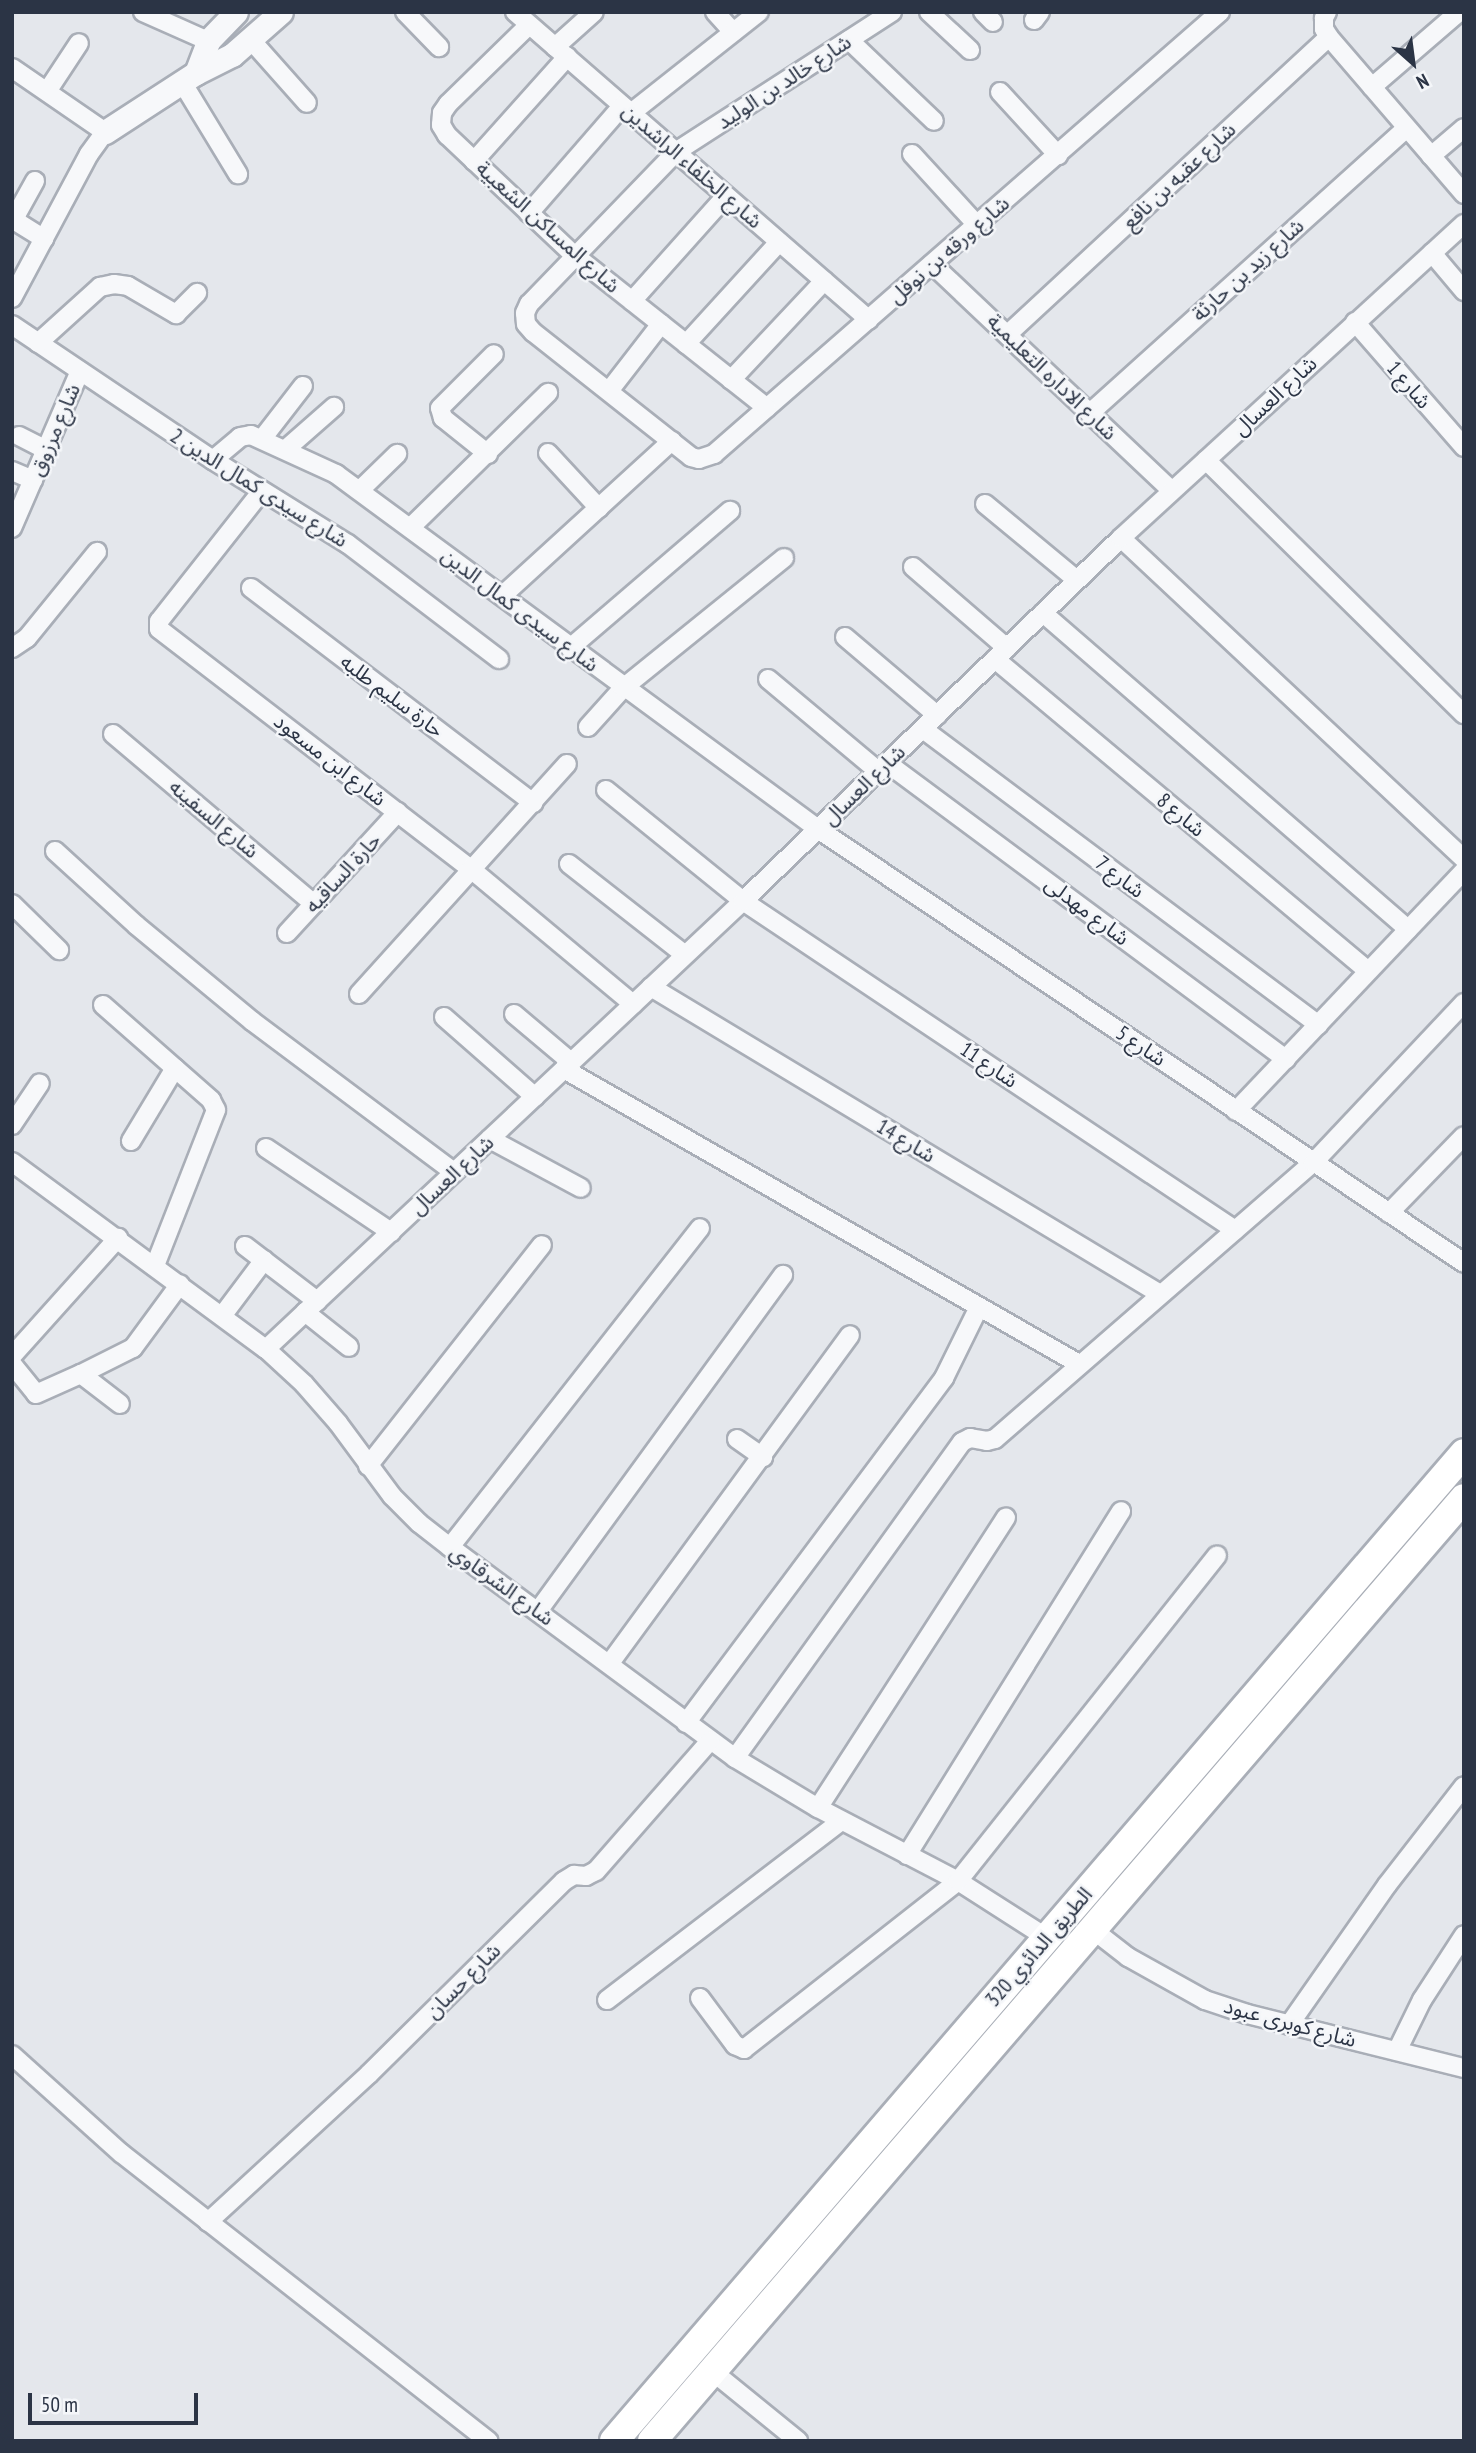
<!DOCTYPE html>
<meta charset="utf-8">
<style>
body{margin:0}
#map{position:relative;width:1476px;height:2453px;overflow:hidden;background:#e4e7ec;font-family:"PT Sans Narrow","Noto Sans Arabic",sans-serif}
div>[style]{position:absolute}
.roads{filter:drop-shadow(2px 0 #a9aeb7) drop-shadow(-2px 0 #a9aeb7) drop-shadow(0 2px #a9aeb7) drop-shadow(0 -2px #a9aeb7)}
.minor>*{height:18px;margin:-9px;padding:0 9px;transform-origin:9px;border-radius:9px;background:#f7f8fa}
.tertiary>*{height:23px;margin:-11.5px;padding:0 11.5px;transform-origin:11.5px;border-radius:11.5px;background:#f7f8fa}
.primary>*{height:28px;margin:-14px;padding:0 14px;transform-origin:14px;border-radius:14px;background:#fff}
span{translate:-50% -50%;white-space:nowrap;text-align:center;line-height:1.15;-webkit-text-stroke:5px #f4f6f9;paint-order:stroke}
.street-label{font-size:21px;color:#2b3445}
.frame{position:absolute;inset:0;border:14px solid #2b3445;pointer-events:none}
.north{position:absolute;left:1378px;top:28px;width:70px;height:70px;-webkit-text-stroke:5px #f4f6f9;paint-order:stroke;rotate:152deg;font-size:19px;font-weight:700;line-height:28px;text-align:center;color:#2b3445}
.north::after{content:'';display:block;margin:auto;width:24px;height:32px;background:#2b3445;clip-path:polygon(50% 0,100% 100%,50% 72%,0 100%)}
.scale{position:absolute;left:28px;top:2393px;width:170px;height:32px;box-sizing:border-box;border:4px solid #2b3445;border-top:0;padding-left:9px;font-size:21px;line-height:24px;white-space:nowrap;color:#2b3445;-webkit-text-stroke:5px #f4f6f9;paint-order:stroke}
</style>
<div id="map">
<div class="roads">
<div class="minor">
<div style="left:143px;top:12px;width:71px;rotate:24deg"></div>
<div style="left:405px;top:12px;width:49px;rotate:45.8deg"></div>
<div style="left:515px;top:12px;width:469px;rotate:41deg"></div>
<div style="left:715px;top:12px;width:27px;rotate:48deg"></div>
<div style="left:892px;top:12px;width:257px;rotate:147.1deg"></div>
<div style="left:676px;top:152px;width:211px;rotate:134deg"></div>
<div style="left:529px;top:304px;width:10px;rotate:114deg"></div>
<div style="left:525px;top:313px;width:11px;rotate:85deg"></div>
<div style="left:526px;top:324px;width:11px;rotate:49deg"></div>
<div style="left:533px;top:332px;width:201px;rotate:38.3deg"></div>
<div style="left:691px;top:457px;width:8px;rotate:14deg"></div>
<div style="left:699px;top:459px;width:16px;rotate:-18deg"></div>
<div style="left:714px;top:454px;width:672px;rotate:-41.14deg"></div>
<div style="left:929px;top:12px;width:56px;rotate:42.8deg"></div>
<div style="left:983px;top:12px;width:14px;rotate:45deg"></div>
<div style="left:1327px;top:12px;width:7px;rotate:117deg"></div>
<div style="left:1324px;top:18px;width:11px;rotate:90deg"></div>
<div style="left:1324px;top:29px;width:9px;rotate:58deg"></div>
<div style="left:1329px;top:37px;width:207px;rotate:49.3deg"></div>
<div style="left:1034px;top:20px;width:10px;rotate:-53deg"></div>
<div style="left:529px;top:25px;width:113px;rotate:135.7deg"></div>
<div style="left:448px;top:104px;width:11px;rotate:124deg"></div>
<div style="left:442px;top:113px;width:12px;rotate:95deg"></div>
<div style="left:441px;top:125px;width:12px;rotate:59deg"></div>
<div style="left:447px;top:135px;width:175px;rotate:43.4deg"></div>
<div style="left:574px;top:255px;width:246px;rotate:38.4deg"></div>
<div style="left:251px;top:40px;width:84px;rotate:48.4deg"></div>
<div style="left:849px;top:40px;width:117px;rotate:43.6deg"></div>
<div style="left:555px;top:47px;width:52px;rotate:-41.9deg"></div>
<div style="left:12px;top:68px;width:113px;rotate:34.5deg"></div>
<div style="left:105px;top:132px;width:27px;rotate:126deg"></div>
<div style="left:89px;top:154px;width:163px;rotate:118.1deg"></div>
<div style="left:182px;top:82px;width:108px;rotate:58.7deg"></div>
<div style="left:1372px;top:87px;width:115px;rotate:-40.8deg"></div>
<div style="left:48px;top:90px;width:56px;rotate:-56.6deg"></div>
<div style="left:1000px;top:92px;width:86px;rotate:47.4deg"></div>
<div style="left:631px;top:113px;width:163px;rotate:-38.3deg"></div>
<div style="left:912px;top:154px;width:96px;rotate:47.5deg"></div>
<div style="left:1431px;top:156px;width:43px;rotate:-40.3deg"></div>
<div style="left:474px;top:161px;width:140px;rotate:-48.2deg"></div>
<div style="left:35px;top:181px;width:39px;rotate:119deg"></div>
<div style="left:16px;top:215px;width:7px;rotate:82deg"></div>
<div style="left:17px;top:222px;width:32px;rotate:32deg"></div>
<div style="left:529px;top:213px;width:142px;rotate:-49deg"></div>
<div style="left:1432px;top:253px;width:50px;rotate:49.9deg"></div>
<div style="left:932px;top:264px;width:330px;rotate:43.4deg"></div>
<div style="left:632px;top:301px;width:141px;rotate:-48.2deg"></div>
<div style="left:1355px;top:322px;width:166px;rotate:48.9deg"></div>
<div style="left:12px;top:325px;width:242px;rotate:33.9deg"></div>
<div style="left:213px;top:460px;width:159px;rotate:31.9deg"></div>
<div style="left:348px;top:544px;width:190px;rotate:37.3deg"></div>
<div style="left:1008px;top:334px;width:437px;rotate:-42.8deg"></div>
<div style="left:38px;top:343px;width:84px;rotate:-42.1deg"></div>
<div style="left:100px;top:287px;width:14px;rotate:-12deg"></div>
<div style="left:114px;top:284px;width:14px;rotate:8deg"></div>
<div style="left:128px;top:286px;width:56px;rotate:30.3deg"></div>
<div style="left:176px;top:314px;width:30px;rotate:-45deg"></div>
<div style="left:686px;top:344px;width:138px;rotate:-47.6deg"></div>
<div style="left:731px;top:380px;width:136px;rotate:-46.8deg"></div>
<div style="left:609px;top:391px;width:85px;rotate:-52.2deg"></div>
<div style="left:1090px;top:413px;width:426px;rotate:-42deg"></div>
<div style="left:19px;top:436px;width:30px;rotate:27deg"></div>
<div style="left:262px;top:439px;width:67px;rotate:-52.3deg"></div>
<div style="left:286px;top:449px;width:64px;rotate:-41.2deg"></div>
<div style="left:548px;top:453px;width:75px;rotate:47.2deg"></div>
<div style="left:488px;top:454px;width:58px;rotate:-141.3deg"></div>
<div style="left:443px;top:418px;width:10px;rotate:-107deg"></div>
<div style="left:440px;top:408px;width:76px;rotate:-45deg"></div>
<div style="left:213px;top:460px;width:35px;rotate:-40deg"></div>
<div style="left:240px;top:437px;width:11px;rotate:-10deg"></div>
<div style="left:251px;top:435px;width:94px;rotate:24.6deg"></div>
<div style="left:336px;top:474px;width:599px;rotate:36.37deg"></div>
<div style="left:818px;top:829px;width:778px;rotate:33.89deg"></div>
<div style="left:1206px;top:460px;width:362px;rotate:44.6deg"></div>
<div style="left:12px;top:471px;width:23px;rotate:23deg"></div>
<div style="left:360px;top:490px;width:52px;rotate:-44.2deg"></div>
<div style="left:261px;top:492px;width:164px;rotate:128.3deg"></div>
<div style="left:159px;top:621px;width:8px;rotate:90deg"></div>
<div style="left:159px;top:629px;width:394px;rotate:37.6deg"></div>
<div style="left:471px;top:869px;width:211px;rotate:39.8deg"></div>
<div style="left:985px;top:504px;width:119px;rotate:39.6deg"></div>
<div style="left:411px;top:527px;width:192px;rotate:-44.4deg"></div>
<div style="left:12px;top:528px;width:171px;rotate:-66.6deg"></div>
<div style="left:1121px;top:538px;width:470px;rotate:43.1deg"></div>
<div style="left:913px;top:567px;width:124px;rotate:40.8deg"></div>
<div style="left:251px;top:588px;width:355px;rotate:37.3deg"></div>
<div style="left:502px;top:596px;width:230px;rotate:-42.4deg"></div>
<div style="left:1043px;top:613px;width:483px;rotate:40.9deg"></div>
<div style="left:845px;top:637px;width:121px;rotate:40.3deg"></div>
<div style="left:12px;top:648px;width:18px;rotate:-34deg"></div>
<div style="left:27px;top:638px;width:111px;rotate:-50.9deg"></div>
<div style="left:570px;top:648px;width:211px;rotate:-40.6deg"></div>
<div style="left:995px;top:659px;width:486px;rotate:39.9deg"></div>
<div style="left:768px;top:679px;width:143px;rotate:39.9deg"></div>
<div style="left:588px;top:727px;width:52px;rotate:-48.1deg"></div>
<div style="left:623px;top:688px;width:207px;rotate:-38.9deg"></div>
<div style="left:923px;top:729px;width:494px;rotate:36.8deg"></div>
<div style="left:113px;top:734px;width:263px;rotate:40.2deg"></div>
<div style="left:887px;top:763px;width:497px;rotate:36.6deg"></div>
<div style="left:606px;top:790px;width:176px;rotate:39deg"></div>
<div style="left:743px;top:901px;width:592px;rotate:33.77deg"></div>
<div style="left:55px;top:851px;width:110px;rotate:42.4deg"></div>
<div style="left:136px;top:925px;width:151px;rotate:39.6deg"></div>
<div style="left:252px;top:1021px;width:252px;rotate:36.8deg"></div>
<div style="left:569px;top:864px;width:147px;rotate:38.1deg"></div>
<div style="left:12px;top:904px;width:66px;rotate:44.4deg"></div>
<div style="left:287px;top:933px;width:164px;rotate:-47.5deg"></div>
<div style="left:651px;top:987px;width:594px;rotate:31.1deg"></div>
<div style="left:359px;top:994px;width:310px;rotate:-47.9deg"></div>
<div style="left:103px;top:1005px;width:144px;rotate:41.3deg"></div>
<div style="left:211px;top:1100px;width:11px;rotate:63deg"></div>
<div style="left:216px;top:1110px;width:168px;rotate:111.4deg"></div>
<div style="left:514px;top:1014px;width:75px;rotate:40.1deg"></div>
<div style="left:444px;top:1017px;width:121px;rotate:41.3deg"></div>
<div style="left:564px;top:1069px;width:594px;rotate:29.8deg"></div>
<div style="left:1236px;top:1111px;width:331px;rotate:-46.5deg"></div>
<div style="left:12px;top:1125px;width:50px;rotate:-56.3deg"></div>
<div style="left:490px;top:1139px;width:103px;rotate:28.3deg"></div>
<div style="left:131px;top:1141px;width:85px;rotate:-58.9deg"></div>
<div style="left:266px;top:1148px;width:151px;rotate:33.9deg"></div>
<div style="left:12px;top:1162px;width:315px;rotate:36.4deg"></div>
<div style="left:266px;top:1349px;width:52px;rotate:42.6deg"></div>
<div style="left:304px;top:1384px;width:52px;rotate:48.9deg"></div>
<div style="left:338px;top:1423px;width:91px;rotate:53.5deg"></div>
<div style="left:392px;top:1496px;width:38px;rotate:45deg"></div>
<div style="left:419px;top:1523px;width:39px;rotate:38deg"></div>
<div style="left:450px;top:1547px;width:355px;rotate:36.5deg"></div>
<div style="left:735px;top:1758px;width:97px;rotate:31.1deg"></div>
<div style="left:818px;top:1808px;width:158px;rotate:27.5deg"></div>
<div style="left:958px;top:1881px;width:106px;rotate:32.6deg"></div>
<div style="left:1389px;top:1213px;width:107px;rotate:-45.8deg"></div>
<div style="left:245px;top:1246px;width:91px;rotate:37.4deg"></div>
<div style="left:305px;top:1312px;width:56px;rotate:38.5deg"></div>
<div style="left:222px;top:1316px;width:70px;rotate:-53.1deg"></div>
<div style="left:266px;top:1349px;width:654px;rotate:-43.2deg"></div>
<div style="left:743px;top:901px;width:524px;rotate:-43.84deg"></div>
<div style="left:1121px;top:538px;width:465px;rotate:-42.5deg"></div>
<div style="left:12px;top:1356px;width:159px;rotate:-48.1deg"></div>
<div style="left:12px;top:1364px;width:38px;rotate:51deg"></div>
<div style="left:36px;top:1394px;width:49px;rotate:-24deg"></div>
<div style="left:81px;top:1374px;width:58px;rotate:-26.6deg"></div>
<div style="left:133px;top:1348px;width:79px;rotate:-53.7deg"></div>
<div style="left:81px;top:1374px;width:49px;rotate:37.6deg"></div>
<div style="left:737px;top:1439px;width:32px;rotate:35deg"></div>
<div style="left:368px;top:1466px;width:281px;rotate:-51.8deg"></div>
<div style="left:450px;top:1547px;width:405px;rotate:-51.9deg"></div>
<div style="left:538px;top:1611px;width:416px;rotate:-53.9deg"></div>
<div style="left:610px;top:1663px;width:406px;rotate:-53.8deg"></div>
<div style="left:686px;top:1723px;width:431px;rotate:-53.2deg"></div>
<div style="left:944px;top:1378px;width:79px;rotate:-63.8deg"></div>
<div style="left:735px;top:1758px;width:389px;rotate:-54.3deg"></div>
<div style="left:962px;top:1442px;width:9px;rotate:-27deg"></div>
<div style="left:970px;top:1438px;width:17px;rotate:10deg"></div>
<div style="left:987px;top:1441px;width:8px;rotate:-14deg"></div>
<div style="left:995px;top:1439px;width:421px;rotate:-41deg"></div>
<div style="left:1313px;top:1163px;width:220px;rotate:-46.7deg"></div>
<div style="left:818px;top:1808px;width:346px;rotate:-57.1deg"></div>
<div style="left:907px;top:1855px;width:405px;rotate:-58.1deg"></div>
<div style="left:1092px;top:1929px;width:46px;rotate:37.9deg"></div>
<div style="left:1128px;top:1957px;width:88px;rotate:29.2deg"></div>
<div style="left:1205px;top:2000px;width:44px;rotate:18.4deg"></div>
<div style="left:1247px;top:2014px;width:224px;rotate:14deg"></div>
<div style="left:700px;top:1998px;width:59px;rotate:53.3deg"></div>
<div style="left:735px;top:2045px;width:10px;rotate:24deg"></div>
<div style="left:744px;top:2049px;width:272px;rotate:-38.1deg"></div>
<div style="left:958px;top:1881px;width:416px;rotate:-51.5deg"></div>
<div style="left:607px;top:2000px;width:295px;rotate:-37.4deg"></div>
<div style="left:1289px;top:2025px;width:171px;rotate:-55deg"></div>
<div style="left:1387px;top:1885px;width:125px;rotate:-52.1deg"></div>
<div style="left:1397px;top:2051px;width:57px;rotate:-63.9deg"></div>
<div style="left:1422px;top:2000px;width:77px;rotate:-57.1deg"></div>
<div style="left:12px;top:2055px;width:147px;rotate:42deg"></div>
<div style="left:121px;top:2153px;width:467px;rotate:38.1deg"></div>
<div style="left:208px;top:2222px;width:219px;rotate:-42.6deg"></div>
<div style="left:369px;top:2074px;width:274px;rotate:-44.7deg"></div>
<div style="left:564px;top:1881px;width:12px;rotate:-31deg"></div>
<div style="left:574px;top:1875px;width:12px;rotate:5deg"></div>
<div style="left:586px;top:1876px;width:11px;rotate:-27deg"></div>
<div style="left:596px;top:1871px;width:173px;rotate:-48.8deg"></div>
<div style="left:712px;top:2371px;width:111px;rotate:39.1deg"></div>
</div>
<div class="tertiary">
<div style="left:196px;top:73px;width:34px;rotate:-69deg"></div>
<div style="left:208px;top:41px;width:40px;rotate:-46deg"></div>
<div style="left:105px;top:132px;width:108px;rotate:-33deg"></div>
<div style="left:196px;top:73px;width:40px;rotate:-26.6deg"></div>
<div style="left:232px;top:55px;width:65px;rotate:-41.3deg"></div>
</div>
<div class="primary">
<div style="left:614px;top:2441px;width:1303px;rotate:-49.29deg"></div>
<div style="left:652px;top:2441px;width:1244px;rotate:-49.27deg"></div>
</div>
</div>
<div class="street-label">
<span style="left:784px;top:82px;rotate:-33deg">شارع خالد بن الوليد</span>
<span style="left:692px;top:166px;rotate:41deg">شارع الخلفاء الراشدين</span>
<span style="left:1179px;top:176px;rotate:-43deg">شارع عقبه بن نافع</span>
<span style="left:548px;top:227px;rotate:42deg">شارع المساكن الشعبية</span>
<span style="left:949px;top:250px;rotate:-41deg">شارع ورقه بن نوفل</span>
<span style="left:1248px;top:270px;rotate:-42deg">شارع زيد بن حارثة</span>
<span style="left:1052px;top:377px;rotate:44deg">شارع الاداره التعليمية</span>
<span style="left:1409px;top:385px;rotate:49deg">شارع 1</span>
<span style="left:1275px;top:396px;rotate:-43deg">شارع العسال</span>
<span style="left:55px;top:430px;rotate:-67deg">شارع مرزوق</span>
<span style="left:259px;top:488px;rotate:32deg">شارع سيدى كمال الدين 2</span>
<span style="left:520px;top:610px;rotate:37deg">شارع سيدى كمال الدين</span>
<span style="left:392px;top:696px;rotate:37deg">حارة سليم طلبه</span>
<span style="left:330px;top:760px;rotate:38deg">شارع ابن مسعود</span>
<span style="left:864px;top:785px;rotate:-44deg">شارع العسال</span>
<span style="left:1181px;top:815px;rotate:40deg">شارع 8</span>
<span style="left:214px;top:819px;rotate:40deg">شارع السفينه</span>
<span style="left:343px;top:873px;rotate:-47deg">حارة الساقيه</span>
<span style="left:1120px;top:877px;rotate:37deg">شارع 7</span>
<span style="left:1087px;top:911px;rotate:37deg">شارع مهدلى</span>
<span style="left:1141px;top:1046px;rotate:34deg">شارع 5</span>
<span style="left:989px;top:1065px;rotate:34deg">شارع 11</span>
<span style="left:906px;top:1141px;rotate:31deg">شارع 14</span>
<span style="left:452px;top:1175px;rotate:-43deg">شارع العسال</span>
<span style="left:502px;top:1585px;rotate:36deg">شارع الشرقاوي</span>
<span style="left:1039px;top:1947px;rotate:-49deg">الطريق الدائري 320</span>
<span style="left:463px;top:1981px;rotate:-45deg">شارع حسان</span>
<span style="left:1290px;top:2023px;rotate:15deg">شارع كوبرى عبود</span>
</div>
<div class="frame"></div>
<div class="north">N</div>
<div class="scale">50 m</div>
</div>
